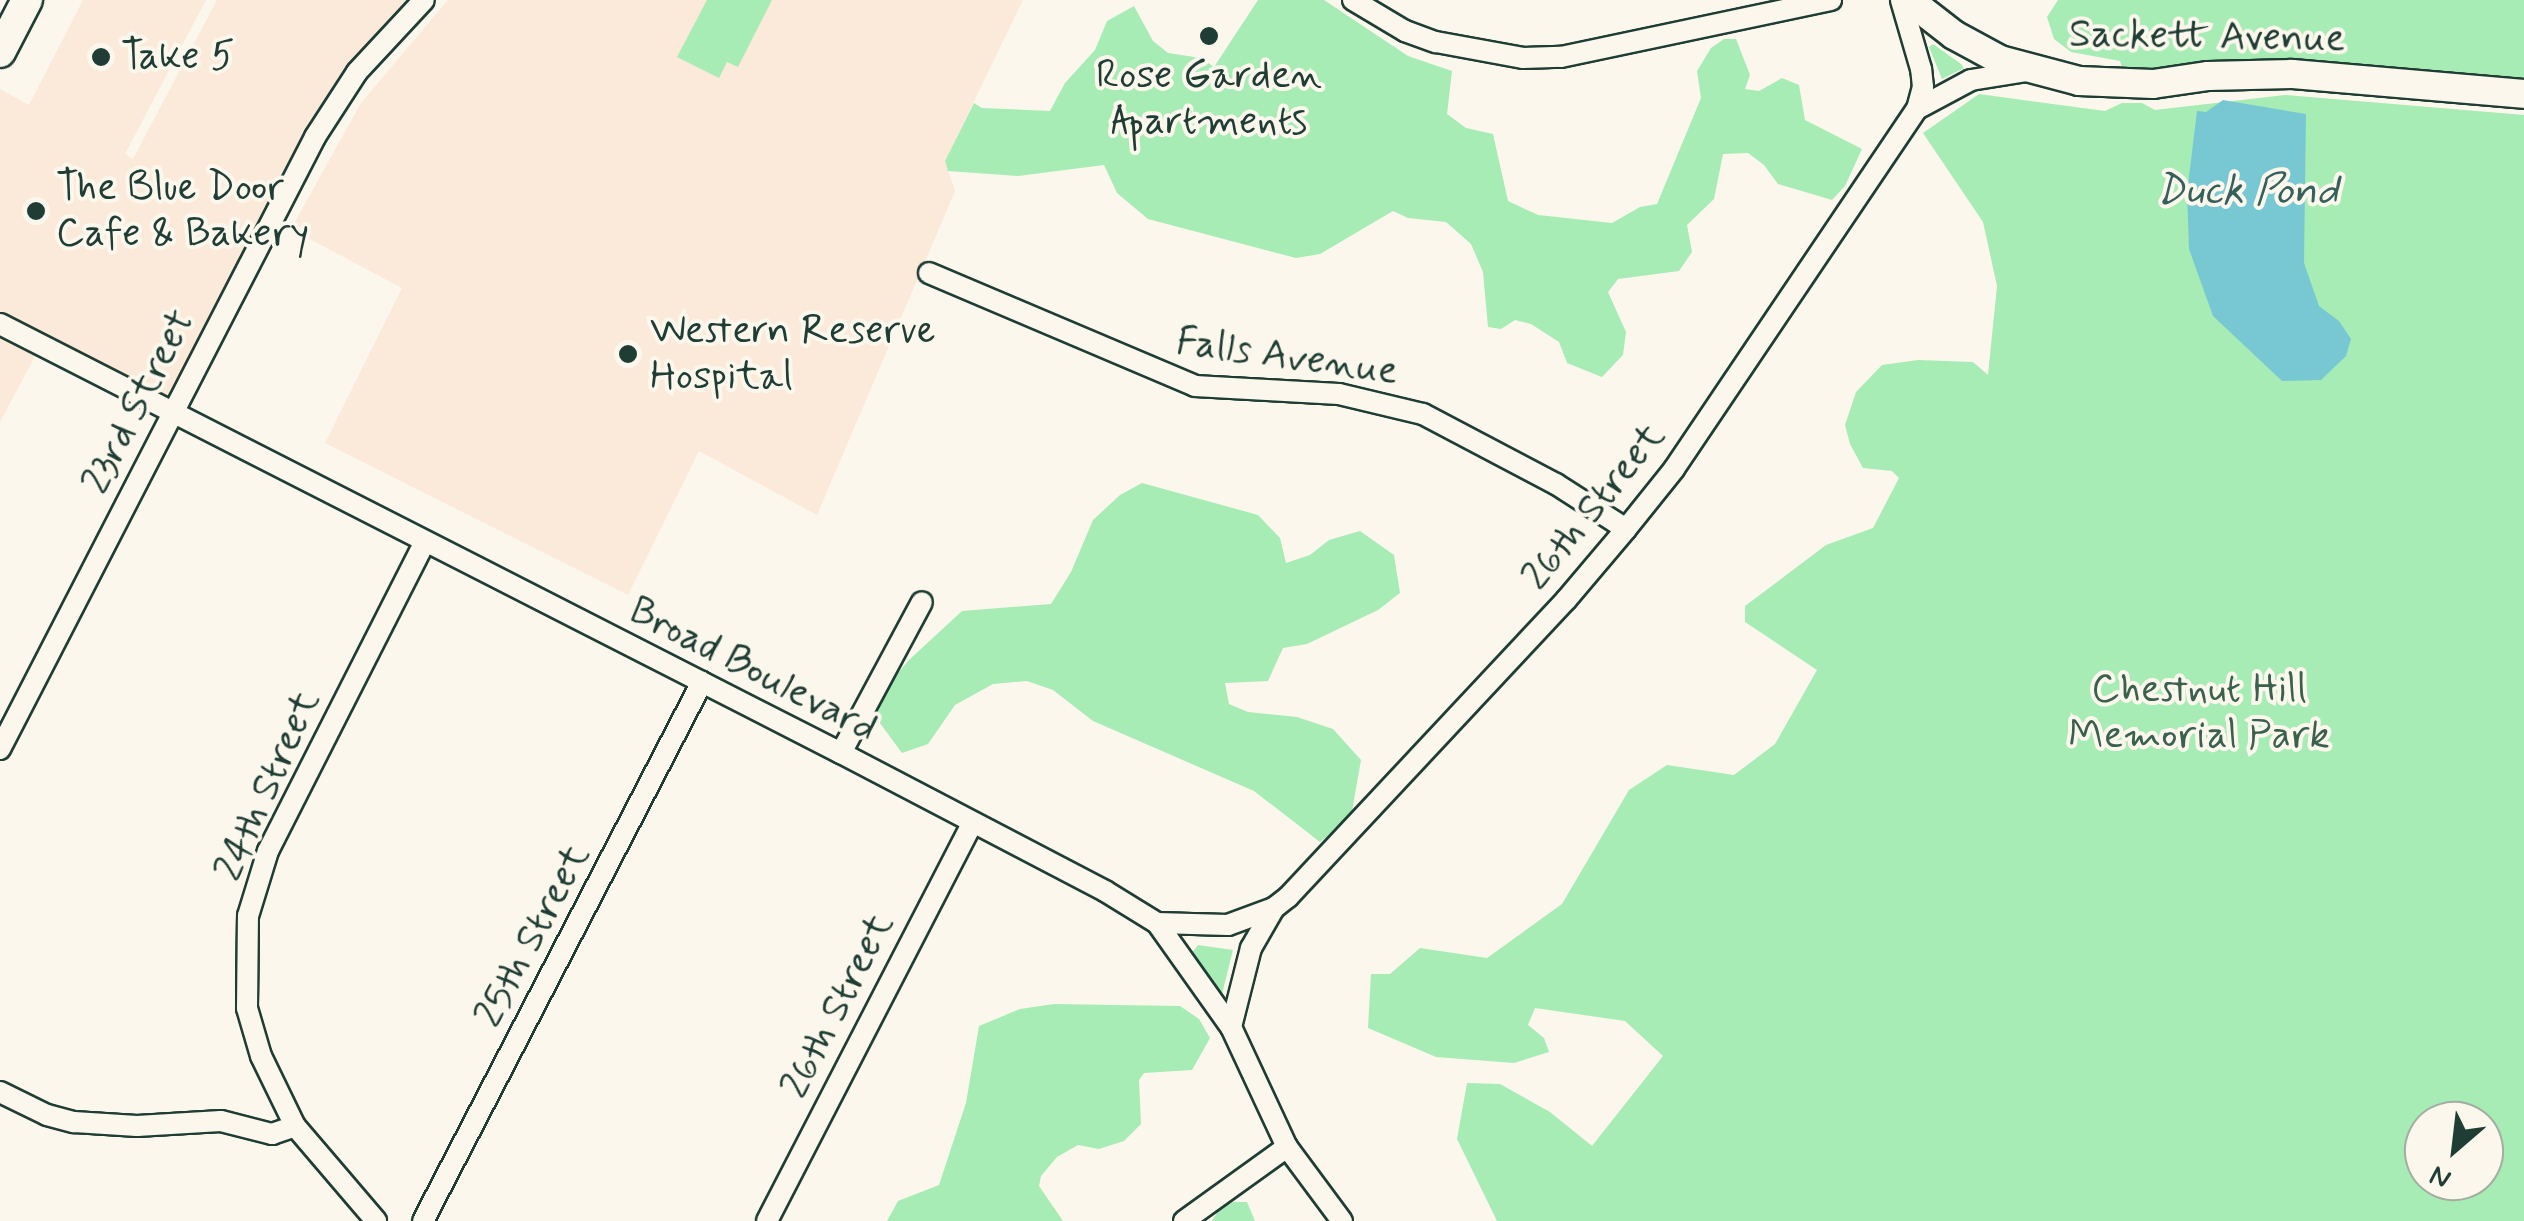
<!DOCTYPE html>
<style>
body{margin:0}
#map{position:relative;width:2524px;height:1221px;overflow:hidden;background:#fbf7ec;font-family:Mynerve,sans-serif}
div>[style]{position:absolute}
.built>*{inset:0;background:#fbe9d9}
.green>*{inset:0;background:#a7ebb5}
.water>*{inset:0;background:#78c8d4}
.roads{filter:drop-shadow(2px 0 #1f3d34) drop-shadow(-2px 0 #1f3d34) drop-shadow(0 2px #1f3d34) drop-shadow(0 -2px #1f3d34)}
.street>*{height:20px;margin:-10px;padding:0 10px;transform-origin:10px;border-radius:10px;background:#fbf7ec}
.secondary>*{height:28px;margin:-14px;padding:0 14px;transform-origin:14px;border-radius:14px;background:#fbf7ec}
.primary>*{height:30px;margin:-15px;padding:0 15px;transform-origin:15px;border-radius:15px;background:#fbf7ec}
.dots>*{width:28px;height:28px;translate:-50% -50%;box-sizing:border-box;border:5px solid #fbf7ec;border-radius:50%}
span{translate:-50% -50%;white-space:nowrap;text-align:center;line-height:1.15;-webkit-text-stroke:8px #fbf7ec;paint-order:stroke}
.street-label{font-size:40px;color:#1f3d34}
.poi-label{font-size:40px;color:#1f3d34}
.left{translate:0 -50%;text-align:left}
.park-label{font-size:40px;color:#3a604e}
.water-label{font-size:42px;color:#35605c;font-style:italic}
.north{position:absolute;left:2404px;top:1101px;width:100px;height:100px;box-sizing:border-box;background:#fbf7ec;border:2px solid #a3ada2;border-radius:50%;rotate:208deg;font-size:28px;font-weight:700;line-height:40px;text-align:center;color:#1f3d34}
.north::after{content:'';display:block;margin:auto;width:35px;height:45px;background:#1f3d34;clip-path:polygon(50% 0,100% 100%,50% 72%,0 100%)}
</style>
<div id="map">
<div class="built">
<div style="clip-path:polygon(83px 0,206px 0,125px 154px,133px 159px,217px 0,424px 0,357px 72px,173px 411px,41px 345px,0 422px,0 89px,29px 105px)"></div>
<div style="clip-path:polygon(448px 0,1023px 0,945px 161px,955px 191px,817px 515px,699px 451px,628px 595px,325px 443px,402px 288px,291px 229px,361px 103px)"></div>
</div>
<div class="green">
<div style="clip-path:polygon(707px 0,772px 0,738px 67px,727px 62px,719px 78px,677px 57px)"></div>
<div style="clip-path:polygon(1258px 0,1324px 0,1408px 56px,1452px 71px,1447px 114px,1466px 128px,1493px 134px,1508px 201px,1538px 215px,1612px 223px,1640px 207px,1657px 204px,1701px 98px,1697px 71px,1711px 48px,1724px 39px,1736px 39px,1750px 75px,1745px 89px,1759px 91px,1782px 78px,1799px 85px,1805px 120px,1862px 149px,1845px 186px,1832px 200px,1778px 184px,1764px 165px,1748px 153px,1723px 154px,1714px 199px,1687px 225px,1692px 252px,1679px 271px,1618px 279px,1608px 292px,1626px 332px,1623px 355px,1602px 377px,1567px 363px,1559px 342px,1531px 324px,1515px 320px,1501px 329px,1488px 327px,1483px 272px,1471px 244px,1446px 222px,1408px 218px,1393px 211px,1320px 254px,1296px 258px,1148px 219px,1117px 193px,1104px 165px,1018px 176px,948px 171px,945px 161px,974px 103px,982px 108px,1050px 111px,1065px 83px,1095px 50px,1107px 21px,1134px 6px,1153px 41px,1168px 53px,1201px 58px,1214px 67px)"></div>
<div style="clip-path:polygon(2058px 0,2524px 0,2524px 94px,2401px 81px,2127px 84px,2120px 61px,2071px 52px,2054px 39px,2047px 17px)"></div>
<div style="clip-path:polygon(1933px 44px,1961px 64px,1964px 68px,1942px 79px,1929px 47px)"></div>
<div style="clip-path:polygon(evenodd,1979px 94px,2105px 111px,2122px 103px,2142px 103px,2155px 110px,2285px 95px,2524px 115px,2524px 1221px,1497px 1221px,1457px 1139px,1467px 1083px,1500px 1084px,1550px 1112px,1592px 1146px,1663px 1056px,1625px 1021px,1535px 1008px,1528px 1025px,1544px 1038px,1549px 1052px,1514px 1063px,1436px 1057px,1368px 1028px,1371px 974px,1390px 974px,1420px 948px,1487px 958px,1562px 904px,1629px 790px,1667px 765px,1734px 775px,1775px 744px,1817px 670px,1745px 622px,1745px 606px,1826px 545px,1873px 528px,1899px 478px,1892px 471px,1863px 468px,1850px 444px,1845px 425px,1856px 392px,1882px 365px,1918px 360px,1973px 362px,1988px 375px,1997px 286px,1983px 222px,1923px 133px,1979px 94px,2424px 1121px,2484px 1121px,2484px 1181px,2424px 1181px,2424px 1121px)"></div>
<div style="clip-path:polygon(1142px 483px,1258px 515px,1280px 538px,1286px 563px,1310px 555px,1329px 540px,1360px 531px,1394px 555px,1400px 593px,1378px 610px,1307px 644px,1283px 648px,1268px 681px,1225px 683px,1229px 704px,1248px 712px,1297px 717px,1333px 729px,1361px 760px,1351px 817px,1320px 842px,1254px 791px,1093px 721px,1053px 690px,1027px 681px,993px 684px,955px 705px,928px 744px,902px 753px,874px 715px,884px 689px,909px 660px,962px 611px,1051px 604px,1071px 572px,1093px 520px,1120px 495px)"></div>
<div style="clip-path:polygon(1198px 945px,1233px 950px,1222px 994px,1191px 954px)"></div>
<div style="clip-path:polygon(1054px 1004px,1180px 1006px,1199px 1019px,1210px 1038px,1192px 1070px,1144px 1073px,1139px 1080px,1141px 1124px,1124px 1141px,1099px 1149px,1078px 1145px,1057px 1157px,1041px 1176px,1039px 1186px,1063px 1221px,887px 1221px,898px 1201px,939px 1185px,966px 1103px,979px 1026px,1020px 1009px)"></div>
<div style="clip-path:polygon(1234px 1202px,1247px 1202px,1255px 1221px,1212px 1221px,1220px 1208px)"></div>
</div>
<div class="water">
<div style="clip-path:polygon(2223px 100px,2306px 114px,2304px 263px,2319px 306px,2339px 321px,2351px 339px,2346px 356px,2321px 380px,2282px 381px,2213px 316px,2189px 249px,2187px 193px,2197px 111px,2206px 112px)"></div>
</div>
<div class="roads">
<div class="street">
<div style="left:1353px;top:0;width:61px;rotate:30.8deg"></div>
<div style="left:1405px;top:31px;width:33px;rotate:20deg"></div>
<div style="left:1436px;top:42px;width:88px;rotate:10.4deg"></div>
<div style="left:1523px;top:58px;width:38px;rotate:-2deg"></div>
<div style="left:1561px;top:57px;width:276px;rotate:-11.9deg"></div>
<div style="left:1917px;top:109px;width:61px;rotate:-28.2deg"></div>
<div style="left:1971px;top:80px;width:57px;rotate:-9.1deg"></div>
<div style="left:929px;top:273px;width:289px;rotate:23deg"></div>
<div style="left:1195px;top:386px;width:144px;rotate:3.2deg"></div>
<div style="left:1339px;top:394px;width:86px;rotate:13.4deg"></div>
<div style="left:1423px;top:414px;width:150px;rotate:27.8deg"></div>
<div style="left:1556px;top:484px;width:83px;rotate:32.7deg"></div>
<div style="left:0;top:324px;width:944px;rotate:27.03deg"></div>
<div style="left:841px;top:753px;width:298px;rotate:27.6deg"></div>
<div style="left:1105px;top:891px;width:61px;rotate:31.6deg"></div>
<div style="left:1157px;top:923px;width:128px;rotate:54.6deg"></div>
<div style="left:1231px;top:1027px;width:132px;rotate:65deg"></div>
<div style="left:1287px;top:1147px;width:92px;rotate:53.4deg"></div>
<div style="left:0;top:749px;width:688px;rotate:-62.76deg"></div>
<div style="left:315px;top:137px;width:77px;rotate:-57.1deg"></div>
<div style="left:357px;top:72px;width:98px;rotate:-47.1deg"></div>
<div style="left:841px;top:753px;width:171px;rotate:-61.8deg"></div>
<div style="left:1157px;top:923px;width:71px;rotate:1.6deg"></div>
<div style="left:1228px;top:925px;width:49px;rotate:-20.3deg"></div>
<div style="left:1274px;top:908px;width:18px;rotate:-38deg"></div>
<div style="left:1288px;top:897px;width:407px;rotate:-46.9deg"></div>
<div style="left:1566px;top:600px;width:93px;rotate:-49.8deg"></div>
<div style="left:1626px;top:529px;width:77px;rotate:-51.3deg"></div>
<div style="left:1674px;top:469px;width:434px;rotate:-56deg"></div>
<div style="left:1917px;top:109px;width:23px;rotate:-75deg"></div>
<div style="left:1923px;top:87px;width:18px;rotate:-96deg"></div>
<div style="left:1921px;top:69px;width:72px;rotate:-106.2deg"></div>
<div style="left:1231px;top:1027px;width:81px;rotate:-75.8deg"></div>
<div style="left:1251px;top:948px;width:46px;rotate:-60.1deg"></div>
<div style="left:0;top:1092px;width:52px;rotate:26.1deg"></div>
<div style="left:47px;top:1115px;width:28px;rotate:15deg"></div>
<div style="left:74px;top:1122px;width:63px;rotate:3.6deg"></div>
<div style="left:137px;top:1126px;width:84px;rotate:-3.4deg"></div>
<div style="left:221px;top:1121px;width:53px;rotate:14.3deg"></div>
<div style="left:272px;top:1134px;width:24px;rotate:-19deg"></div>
<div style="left:295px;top:1126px;width:125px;rotate:49.5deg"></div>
<div style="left:295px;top:1126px;width:78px;rotate:-115.9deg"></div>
<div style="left:261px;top:1056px;width:50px;rotate:-106.3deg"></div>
<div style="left:247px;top:1008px;width:92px;rotate:-89.4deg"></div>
<div style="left:248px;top:916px;width:68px;rotate:-72.9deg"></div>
<div style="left:268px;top:851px;width:347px;rotate:-63.1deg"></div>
<div style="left:423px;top:1221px;width:607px;rotate:-62.63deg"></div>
<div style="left:767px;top:1221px;width:448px;rotate:-62.7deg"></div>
<div style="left:1184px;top:1221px;width:127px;rotate:-35.7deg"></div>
</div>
<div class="secondary">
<div style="left:1909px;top:0;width:57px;rotate:37.9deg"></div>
<div style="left:1954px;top:35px;width:52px;rotate:28.5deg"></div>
<div style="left:2000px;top:60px;width:82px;rotate:14.9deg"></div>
<div style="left:2079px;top:81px;width:74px;rotate:2.3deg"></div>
<div style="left:2153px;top:84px;width:56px;rotate:-8.3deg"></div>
<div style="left:2208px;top:76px;width:84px;rotate:-1.4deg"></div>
<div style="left:2292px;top:74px;width:233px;rotate:4.9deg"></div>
</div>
<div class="primary">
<div style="left:0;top:52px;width:59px;rotate:-62.6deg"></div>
</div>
</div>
<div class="dots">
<div style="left:1209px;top:36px;background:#1f3d34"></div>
<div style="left:101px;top:57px;background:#1f3d34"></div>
<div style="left:36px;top:211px;background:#1f3d34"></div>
<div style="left:628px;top:354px;background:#1f3d34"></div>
</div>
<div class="street-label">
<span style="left:2207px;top:37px;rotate:1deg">Sackett Avenue</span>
<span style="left:1287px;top:357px;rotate:8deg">Falls Avenue</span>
<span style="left:139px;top:402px;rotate:-63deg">23rd Street</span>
<span style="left:1594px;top:507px;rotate:-51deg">26th Street</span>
<span style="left:753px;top:670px;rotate:27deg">Broad Boulevard</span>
<span style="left:268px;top:786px;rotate:-66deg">24th Street</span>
<span style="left:533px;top:936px;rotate:-62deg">25th Street</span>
<span style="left:838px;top:1006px;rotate:-63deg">26th Street</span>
</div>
<div class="poi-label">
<span class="left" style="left:121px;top:57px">Take 5</span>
<span style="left:1209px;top:99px">Rose Garden<br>Apartments</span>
<span class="left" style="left:56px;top:211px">The Blue Door<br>Cafe &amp; Bakery</span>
<span class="left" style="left:650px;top:354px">Western Reserve<br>Hospital</span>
</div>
<div class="park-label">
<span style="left:2199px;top:713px">Chestnut Hill<br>Memorial Park</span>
</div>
<div class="water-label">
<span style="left:2247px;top:192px">Duck Pond</span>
</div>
<div class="north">N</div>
</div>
